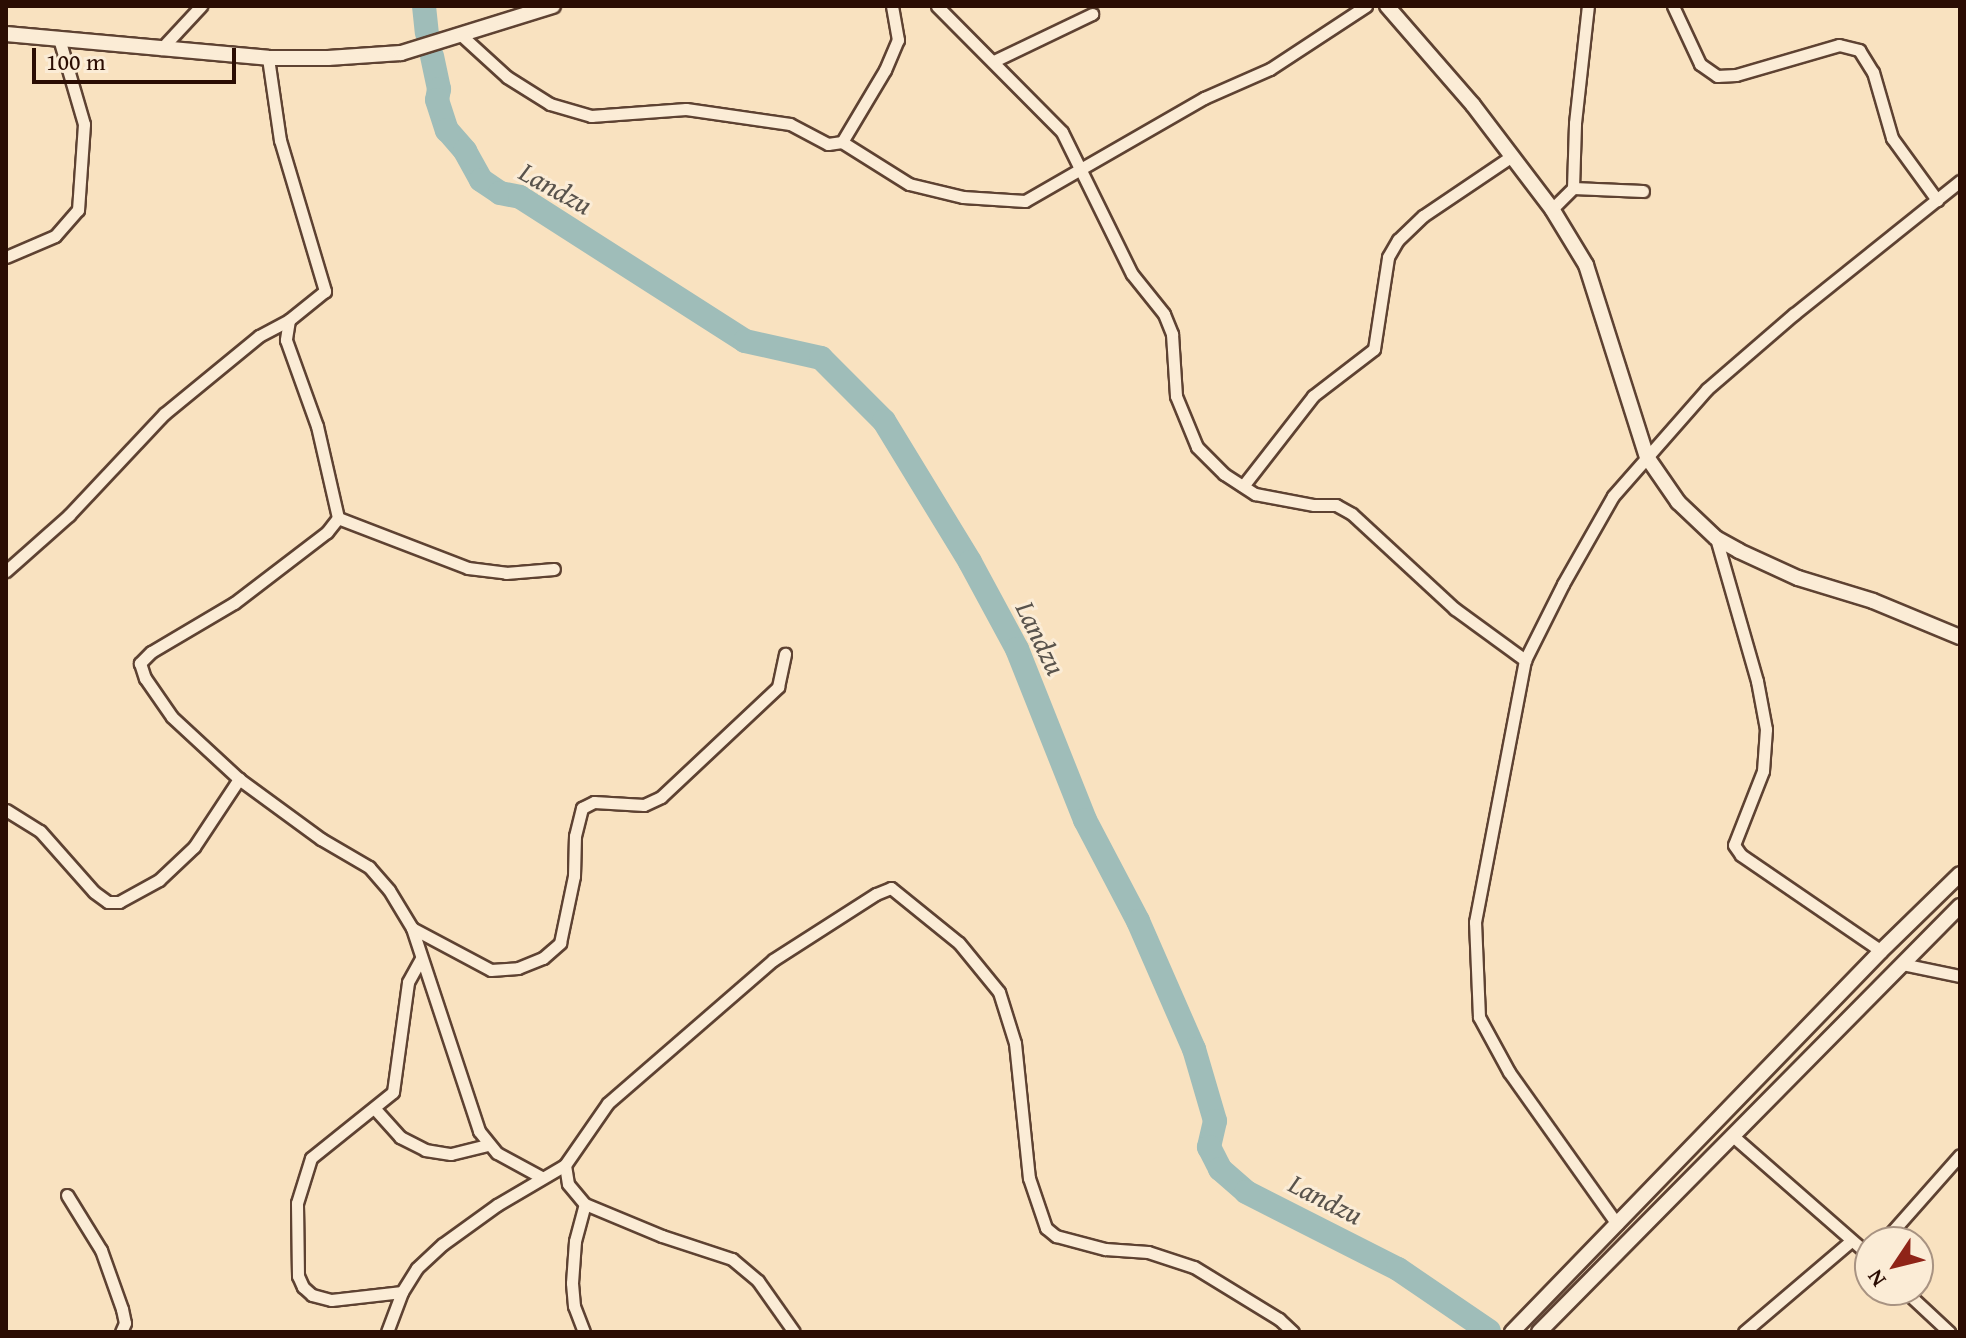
<!DOCTYPE html>
<style>
body{margin:0}
#map{position:relative;width:1966px;height:1338px;overflow:hidden;background:#f9e2c0;font-family:"Gentium Book Plus",serif}
div>[style]{position:absolute}
.river>*{height:24px;margin:-12px;padding:0 12px;transform-origin:12px;border-radius:12px;background:#9fbdb9}
.roads{filter:drop-shadow(2px 0 #5e4232) drop-shadow(-2px 0 #5e4232) drop-shadow(0 2px #5e4232) drop-shadow(0 -2px #5e4232)}
.minor>*{height:11px;margin:-5.5px;padding:0 5.5px;transform-origin:5.5px;border-radius:5.5px;background:#fbecd6}
.tertiary>*{height:14px;margin:-7px;padding:0 7px;transform-origin:7px;border-radius:7px;background:#fbecd6}
span{translate:-50% -50%;white-space:nowrap;text-align:center;line-height:1.15;-webkit-text-stroke:6px #fbecd6;paint-order:stroke}
.water-label{font-size:28px;color:#59534c;font-style:italic}
.frame{position:absolute;inset:0;border:8px solid #2b0d03;pointer-events:none}
.north{position:absolute;left:1854px;top:1226px;width:80px;height:80px;box-sizing:border-box;background:#fbecd6;border:2px solid #a89382;border-radius:50%;rotate:235deg;font-size:22px;font-weight:700;line-height:32px;text-align:center;color:#2b0d03}
.north::after{content:'';display:block;margin:auto;width:28px;height:36px;background:#8f2418;clip-path:polygon(50% 0,100% 100%,50% 72%,0 100%)}
.scale{position:absolute;left:32px;top:48px;width:204px;height:36px;box-sizing:border-box;border:4px solid #2b0d03;border-top:0;padding-left:10px;font-size:24px;line-height:28px;white-space:nowrap;color:#2b0d03;-webkit-text-stroke:6px #fbecd6;paint-order:stroke}
</style>
<div id="map">
<div class="river">
<div style="left:424px;top:6px;width:27px;rotate:84deg"></div>
<div style="left:432px;top:56px;width:34px;rotate:78deg"></div>
<div style="left:439px;top:89px;width:11px;rotate:100deg"></div>
<div style="left:437px;top:100px;width:32px;rotate:72deg"></div>
<div style="left:447px;top:130px;width:28px;rotate:49deg"></div>
<div style="left:465px;top:151px;width:33px;rotate:61deg"></div>
<div style="left:481px;top:180px;width:23px;rotate:34deg"></div>
<div style="left:500px;top:193px;width:20px;rotate:11deg"></div>
<div style="left:520px;top:197px;width:267px;rotate:32.6deg"></div>
<div style="left:745px;top:341px;width:78px;rotate:12.6deg"></div>
<div style="left:821px;top:358px;width:89px;rotate:45deg"></div>
<div style="left:884px;top:421px;width:165px;rotate:58.6deg"></div>
<div style="left:970px;top:562px;width:99px;rotate:61.6deg"></div>
<div style="left:1017px;top:649px;width:184px;rotate:68.3deg"></div>
<div style="left:1085px;top:820px;width:114px;rotate:62.3deg"></div>
<div style="left:1138px;top:921px;width:140px;rotate:66.4deg"></div>
<div style="left:1194px;top:1049px;width:75px;rotate:73.7deg"></div>
<div style="left:1215px;top:1121px;width:27px;rotate:103deg"></div>
<div style="left:1209px;top:1147px;width:25px;rotate:63deg"></div>
<div style="left:1220px;top:1169px;width:35px;rotate:41deg"></div>
<div style="left:1246px;top:1192px;width:170px;rotate:26.9deg"></div>
<div style="left:1398px;top:1269px;width:110px;rotate:34.3deg"></div>
</div>
<div class="roads">
<div class="minor">
<div style="left:937px;top:6px;width:177px;rotate:45.2deg"></div>
<div style="left:1062px;top:132px;width:158px;rotate:63.8deg"></div>
<div style="left:1132px;top:274px;width:51px;rotate:51.3deg"></div>
<div style="left:1164px;top:314px;width:22px;rotate:68deg"></div>
<div style="left:1172px;top:334px;width:62px;rotate:86.3deg"></div>
<div style="left:1176px;top:396px;width:55px;rotate:67.6deg"></div>
<div style="left:1197px;top:447px;width:38px;rotate:45deg"></div>
<div style="left:1224px;top:474px;width:37px;rotate:33deg"></div>
<div style="left:1255px;top:494px;width:60px;rotate:10.6deg"></div>
<div style="left:1314px;top:505px;width:22px"></div>
<div style="left:1336px;top:505px;width:18px;rotate:29deg"></div>
<div style="left:1352px;top:514px;width:140px;rotate:42.7deg"></div>
<div style="left:1455px;top:609px;width:87px;rotate:36.1deg"></div>
<div style="left:1673px;top:6px;width:64px;rotate:65deg"></div>
<div style="left:1700px;top:64px;width:21px;rotate:35deg"></div>
<div style="left:1717px;top:76px;width:19px;rotate:-3deg"></div>
<div style="left:1736px;top:75px;width:107px;rotate:-16.2deg"></div>
<div style="left:1839px;top:45px;width:21px;rotate:14deg"></div>
<div style="left:1859px;top:50px;width:26px;rotate:58deg"></div>
<div style="left:1873px;top:72px;width:69px;rotate:73.9deg"></div>
<div style="left:1892px;top:138px;width:77px;rotate:54deg"></div>
<div style="left:461px;top:35px;width:62px;rotate:42.4deg"></div>
<div style="left:507px;top:77px;width:51px;rotate:32.1deg"></div>
<div style="left:550px;top:104px;width:43px;rotate:16.3deg"></div>
<div style="left:591px;top:116px;width:95px;rotate:-4.2deg"></div>
<div style="left:686px;top:109px;width:105px;rotate:8.2deg"></div>
<div style="left:790px;top:124px;width:43px;rotate:27.8deg"></div>
<div style="left:828px;top:144px;width:14px;rotate:-8deg"></div>
<div style="left:842px;top:142px;width:84px;rotate:-59.2deg"></div>
<div style="left:885px;top:70px;width:33px;rotate:-67deg"></div>
<div style="left:898px;top:40px;width:35px;rotate:-100deg"></div>
<div style="left:161px;top:49px;width:59px;rotate:-47.1deg"></div>
<div style="left:268px;top:58px;width:83px;rotate:81.7deg"></div>
<div style="left:280px;top:140px;width:158px;rotate:73.4deg"></div>
<div style="left:325px;top:291px;width:46px;rotate:141.1deg"></div>
<div style="left:289px;top:320px;width:20px;rotate:99deg"></div>
<div style="left:286px;top:340px;width:91px;rotate:70.2deg"></div>
<div style="left:317px;top:426px;width:94px;rotate:77.1deg"></div>
<div style="left:338px;top:518px;width:18px;rotate:128deg"></div>
<div style="left:327px;top:532px;width:117px;rotate:142.6deg"></div>
<div style="left:234px;top:603px;width:96px;rotate:149.4deg"></div>
<div style="left:151px;top:652px;width:16px;rotate:135deg"></div>
<div style="left:140px;top:663px;width:16px;rotate:72deg"></div>
<div style="left:145px;top:678px;width:47px;rotate:55.3deg"></div>
<div style="left:172px;top:717px;width:91px;rotate:42.8deg"></div>
<div style="left:239px;top:779px;width:102px;rotate:36.2deg"></div>
<div style="left:321px;top:839px;width:56px;rotate:30.3deg"></div>
<div style="left:369px;top:867px;width:30px;rotate:49deg"></div>
<div style="left:389px;top:890px;width:44px;rotate:58.8deg"></div>
<div style="left:412px;top:928px;width:214px;rotate:71.7deg"></div>
<div style="left:479px;top:1131px;width:28px;rotate:51deg"></div>
<div style="left:497px;top:1153px;width:50px;rotate:28.6deg"></div>
<div style="left:994px;top:61px;width:109px;rotate:-25.6deg"></div>
<div style="left:842px;top:142px;width:79px;rotate:32.1deg"></div>
<div style="left:909px;top:184px;width:56px;rotate:13.5deg"></div>
<div style="left:963px;top:197px;width:62px;rotate:3.7deg"></div>
<div style="left:1025px;top:201px;width:207px;rotate:-29.9deg"></div>
<div style="left:1204px;top:98px;width:72px;rotate:-23.7deg"></div>
<div style="left:1270px;top:69px;width:115px;rotate:-33.3deg"></div>
<div style="left:1573px;top:188px;width:65px;rotate:-88.2deg"></div>
<div style="left:1575px;top:123px;width:118px;rotate:-83.7deg"></div>
<div style="left:1552px;top:209px;width:30px;rotate:-45deg"></div>
<div style="left:1573px;top:188px;width:70px;rotate:2.5deg"></div>
<div style="left:6px;top:257px;width:53px;rotate:-23.2deg"></div>
<div style="left:55px;top:236px;width:35px;rotate:-49deg"></div>
<div style="left:78px;top:210px;width:86px;rotate:-86deg"></div>
<div style="left:84px;top:124px;width:85px;rotate:-106.3deg"></div>
<div style="left:1243px;top:486px;width:114px;rotate:-52.1deg"></div>
<div style="left:1313px;top:396px;width:77px;rotate:-37.6deg"></div>
<div style="left:1374px;top:349px;width:93px;rotate:-81.3deg"></div>
<div style="left:1388px;top:257px;width:20px;rotate:-60deg"></div>
<div style="left:1398px;top:240px;width:35px;rotate:-44deg"></div>
<div style="left:1423px;top:216px;width:107px;rotate:-34deg"></div>
<div style="left:338px;top:518px;width:139px;rotate:21deg"></div>
<div style="left:468px;top:568px;width:38px;rotate:7deg"></div>
<div style="left:506px;top:573px;width:48px;rotate:-4.8deg"></div>
<div style="left:1716px;top:538px;width:149px;rotate:74deg"></div>
<div style="left:1757px;top:681px;width:49px;rotate:79.4deg"></div>
<div style="left:1766px;top:729px;width:42px;rotate:94.1deg"></div>
<div style="left:1763px;top:771px;width:79px;rotate:111.4deg"></div>
<div style="left:1734px;top:845px;width:12px;rotate:55deg"></div>
<div style="left:1741px;top:855px;width:170px;rotate:34.4deg"></div>
<div style="left:6px;top:571px;width:84px;rotate:-41.6deg"></div>
<div style="left:69px;top:515px;width:139px;rotate:-46.8deg"></div>
<div style="left:164px;top:414px;width:123px;rotate:-39.4deg"></div>
<div style="left:259px;top:336px;width:34px;rotate:-28deg"></div>
<div style="left:6px;top:810px;width:40px;rotate:32deg"></div>
<div style="left:40px;top:831px;width:81px;rotate:48.5deg"></div>
<div style="left:94px;top:892px;width:17px;rotate:36deg"></div>
<div style="left:108px;top:902px;width:11px"></div>
<div style="left:119px;top:902px;width:46px;rotate:-28.8deg"></div>
<div style="left:159px;top:880px;width:48px;rotate:-43.3deg"></div>
<div style="left:194px;top:847px;width:82px;rotate:-56.5deg"></div>
<div style="left:412px;top:928px;width:89px;rotate:28deg"></div>
<div style="left:491px;top:970px;width:27px;rotate:-4deg"></div>
<div style="left:518px;top:968px;width:27px;rotate:-22deg"></div>
<div style="left:543px;top:958px;width:23px;rotate:-41deg"></div>
<div style="left:560px;top:943px;width:68px;rotate:-78.2deg"></div>
<div style="left:574px;top:876px;width:40px;rotate:-88.6deg"></div>
<div style="left:575px;top:836px;width:29px;rotate:-76deg"></div>
<div style="left:582px;top:808px;width:13px;rotate:-27deg"></div>
<div style="left:594px;top:802px;width:50px;rotate:3.4deg"></div>
<div style="left:644px;top:805px;width:19px;rotate:-25deg"></div>
<div style="left:661px;top:797px;width:161px;rotate:-43.2deg"></div>
<div style="left:778px;top:687px;width:34px;rotate:-78deg"></div>
<div style="left:1902px;top:964px;width:59px;rotate:11.7deg"></div>
<div style="left:375px;top:1109px;width:38px;rotate:48deg"></div>
<div style="left:400px;top:1137px;width:28px;rotate:27deg"></div>
<div style="left:425px;top:1150px;width:26px;rotate:9deg"></div>
<div style="left:451px;top:1154px;width:38px;rotate:-14deg"></div>
<div style="left:1734px;top:1137px;width:181px;rotate:41.2deg"></div>
<div style="left:565px;top:1165px;width:19px;rotate:81deg"></div>
<div style="left:568px;top:1184px;width:26px;rotate:50deg"></div>
<div style="left:585px;top:1204px;width:83px;rotate:22.6deg"></div>
<div style="left:662px;top:1236px;width:74px;rotate:18.2deg"></div>
<div style="left:732px;top:1259px;width:34px;rotate:40deg"></div>
<div style="left:758px;top:1281px;width:62px;rotate:54.8deg"></div>
<div style="left:67px;top:1195px;width:65px;rotate:58.3deg"></div>
<div style="left:101px;top:1250px;width:63px;rotate:70.4deg"></div>
<div style="left:122px;top:1309px;width:14px;rotate:78deg"></div>
<div style="left:125px;top:1323px;width:10px;rotate:114deg"></div>
<div style="left:1617px;top:1224px;width:186px;rotate:-125.4deg"></div>
<div style="left:1509px;top:1072px;width:63px;rotate:-118.6deg"></div>
<div style="left:1479px;top:1017px;width:95px;rotate:-92.4deg"></div>
<div style="left:1475px;top:922px;width:267px;rotate:-79.2deg"></div>
<div style="left:1525px;top:660px;width:85px;rotate:-63.4deg"></div>
<div style="left:1563px;top:584px;width:101px;rotate:-60.4deg"></div>
<div style="left:1613px;top:496px;width:142px;rotate:-48.7deg"></div>
<div style="left:1707px;top:389px;width:115px;rotate:-40.8deg"></div>
<div style="left:1794px;top:314px;width:213px;rotate:-38.7deg"></div>
<div style="left:1883px;top:1242px;width:116px;rotate:-48.5deg"></div>
<div style="left:1904px;top:1290px;width:62px;rotate:43deg"></div>
<div style="left:402px;top:1292px;width:71px;rotate:173.6deg"></div>
<div style="left:331px;top:1300px;width:20px;rotate:-165deg"></div>
<div style="left:312px;top:1295px;width:12px;rotate:-138deg"></div>
<div style="left:303px;top:1287px;width:12px;rotate:-114deg"></div>
<div style="left:298px;top:1276px;width:73px;rotate:-90.8deg"></div>
<div style="left:297px;top:1203px;width:47px;rotate:-72.7deg"></div>
<div style="left:311px;top:1158px;width:105px;rotate:-38.8deg"></div>
<div style="left:393px;top:1092px;width:111px;rotate:-82.2deg"></div>
<div style="left:408px;top:982px;width:26px;rotate:-61deg"></div>
<div style="left:387px;top:1332px;width:43px;rotate:-69.4deg"></div>
<div style="left:402px;top:1292px;width:28px;rotate:-58deg"></div>
<div style="left:417px;top:1268px;width:35px;rotate:-43deg"></div>
<div style="left:443px;top:1244px;width:67px;rotate:-35.8deg"></div>
<div style="left:497px;top:1205px;width:79px;rotate:-30.5deg"></div>
<div style="left:565px;top:1165px;width:75px;rotate:-55.3deg"></div>
<div style="left:608px;top:1103px;width:218px;rotate:-40.9deg"></div>
<div style="left:773px;top:960px;width:122px;rotate:-32.7deg"></div>
<div style="left:876px;top:894px;width:16px;rotate:-22deg"></div>
<div style="left:891px;top:888px;width:87px;rotate:39deg"></div>
<div style="left:959px;top:943px;width:63px;rotate:50.8deg"></div>
<div style="left:999px;top:992px;width:53px;rotate:72.6deg"></div>
<div style="left:1015px;top:1043px;width:136px;rotate:84.1deg"></div>
<div style="left:1029px;top:1178px;width:53px;rotate:71.2deg"></div>
<div style="left:1046px;top:1228px;width:13px;rotate:39deg"></div>
<div style="left:1056px;top:1236px;width:51px;rotate:14.9deg"></div>
<div style="left:1105px;top:1249px;width:43px;rotate:4deg"></div>
<div style="left:1148px;top:1252px;width:48px;rotate:18.1deg"></div>
<div style="left:1194px;top:1267px;width:100px;rotate:31.5deg"></div>
<div style="left:1279px;top:1319px;width:19px;rotate:43deg"></div>
<div style="left:584px;top:1332px;width:28px;rotate:-111deg"></div>
<div style="left:574px;top:1306px;width:23px;rotate:-95deg"></div>
<div style="left:572px;top:1283px;width:42px;rotate:-85.9deg"></div>
<div style="left:575px;top:1241px;width:38px;rotate:-75deg"></div>
<div style="left:1744px;top:1332px;width:140px;rotate:-40.4deg"></div>
</div>
<div class="tertiary">
<div style="left:1387px;top:6px;width:131px;rotate:49deg"></div>
<div style="left:1473px;top:105px;width:131px;rotate:52.8deg"></div>
<div style="left:1552px;top:209px;width:66px;rotate:58.7deg"></div>
<div style="left:1586px;top:265px;width:201px;rotate:72.4deg"></div>
<div style="left:1647px;top:457px;width:55px;rotate:55.4deg"></div>
<div style="left:1678px;top:502px;width:52px;rotate:43.5deg"></div>
<div style="left:1716px;top:538px;width:26px;rotate:29deg"></div>
<div style="left:1739px;top:551px;width:65px;rotate:24.6deg"></div>
<div style="left:1798px;top:578px;width:78px;rotate:17deg"></div>
<div style="left:1873px;top:601px;width:94px;rotate:22.5deg"></div>
<div style="left:6px;top:34px;width:263px;rotate:5.2deg"></div>
<div style="left:268px;top:58px;width:60px"></div>
<div style="left:328px;top:58px;width:73px;rotate:-3.9deg"></div>
<div style="left:401px;top:53px;width:159px;rotate:-17.2deg"></div>
<div style="left:1512px;top:1332px;width:530px;rotate:-45.92deg"></div>
<div style="left:1881px;top:951px;width:110px;rotate:-44.3deg"></div>
<div style="left:1539px;top:1332px;width:599px;rotate:-45.34deg"></div>
</div>
</div>
<div class="water-label">
<span style="left:556px;top:188px;rotate:29deg">Landzu</span>
<span style="left:1041px;top:638px;rotate:64deg">Landzu</span>
<span style="left:1326px;top:1199px;rotate:27deg">Landzu</span>
</div>
<div class="frame"></div>
<div class="north">N</div>
<div class="scale">100 m</div>
</div>
